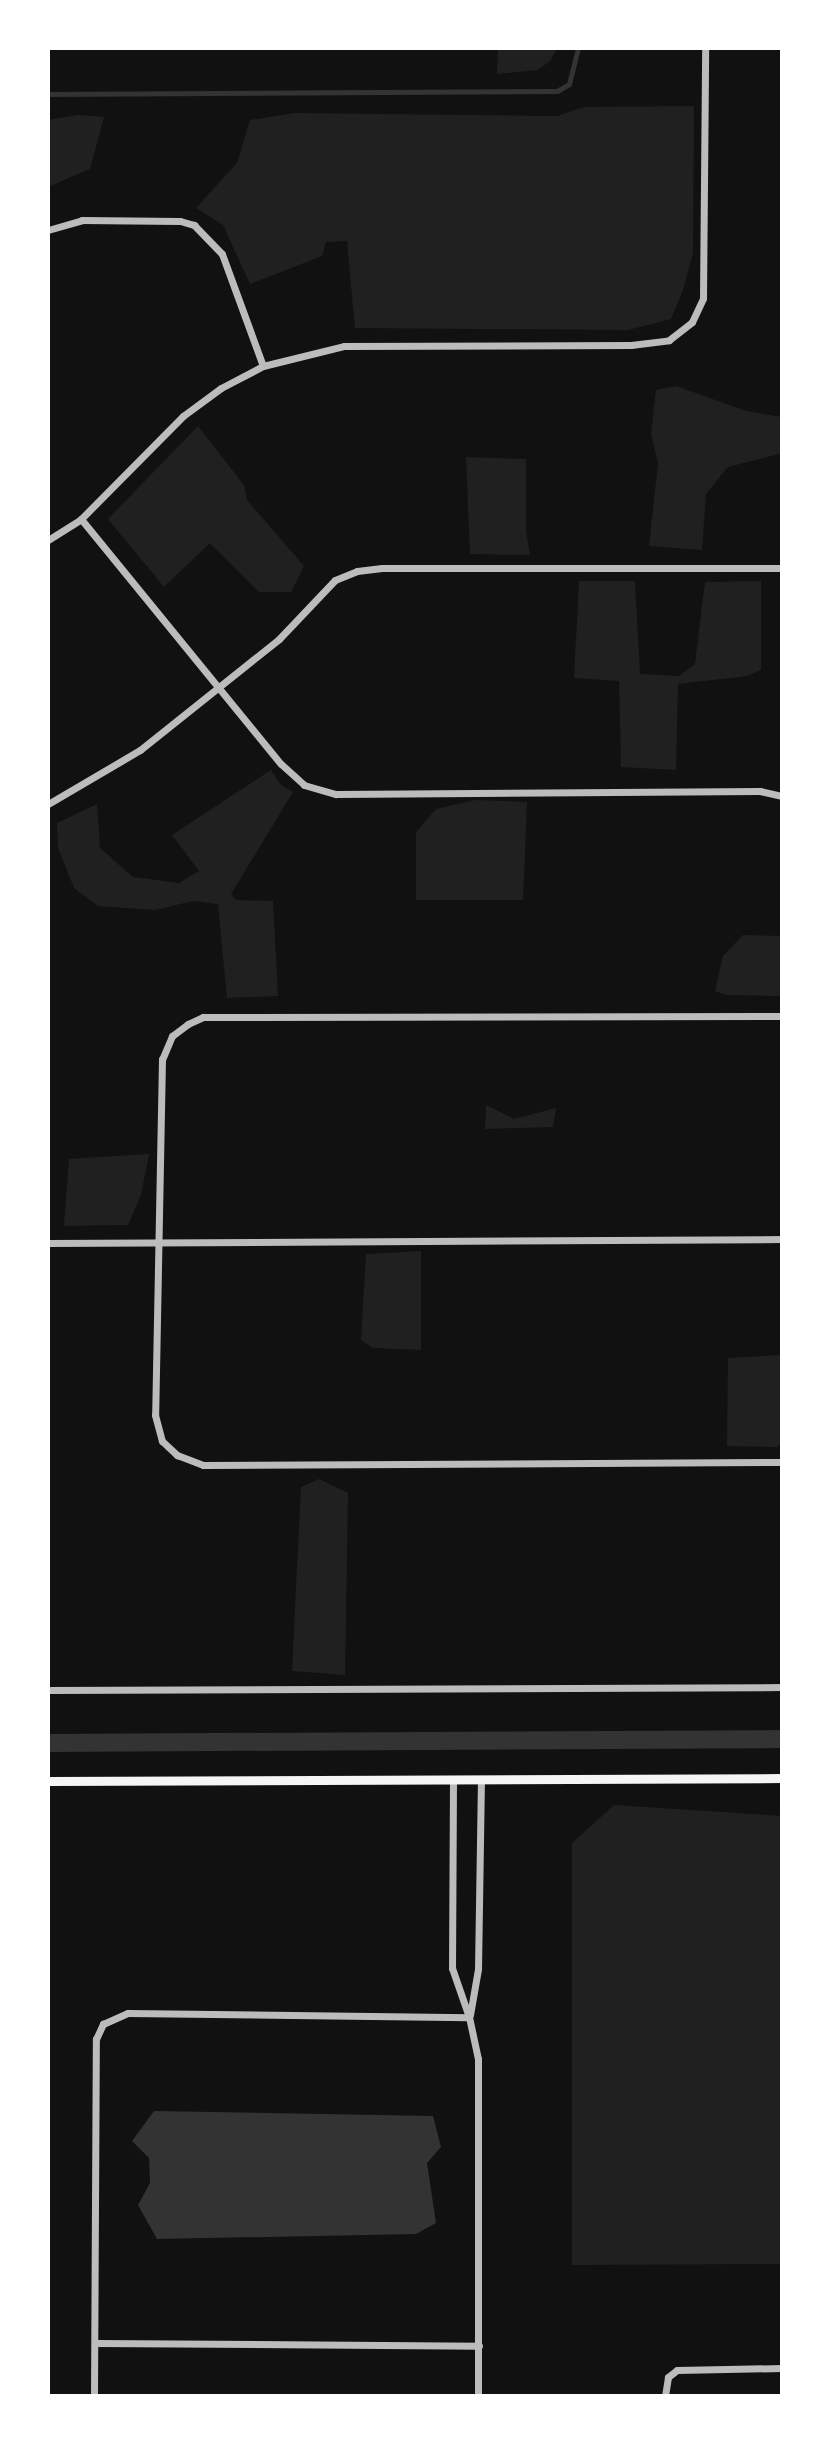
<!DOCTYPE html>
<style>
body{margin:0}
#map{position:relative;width:830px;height:2444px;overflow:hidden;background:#111;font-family:"IBM Plex Sans",sans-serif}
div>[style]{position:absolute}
.green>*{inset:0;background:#202020}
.water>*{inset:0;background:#333}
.stream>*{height:5px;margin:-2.5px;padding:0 2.5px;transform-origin:2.5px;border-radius:2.5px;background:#333}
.canal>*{height:18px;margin:-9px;padding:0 9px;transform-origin:9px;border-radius:9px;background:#333}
.minor>*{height:7px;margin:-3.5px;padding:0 3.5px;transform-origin:3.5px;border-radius:3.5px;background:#bcbcbc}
.secondary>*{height:9px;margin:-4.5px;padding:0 4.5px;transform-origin:4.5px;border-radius:4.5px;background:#f5f5f5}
span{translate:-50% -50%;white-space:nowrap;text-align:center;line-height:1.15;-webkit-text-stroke:6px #fff;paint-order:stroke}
.frame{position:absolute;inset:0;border:50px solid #fff;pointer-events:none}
</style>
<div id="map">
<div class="green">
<div style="clip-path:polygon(498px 48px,557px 48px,550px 61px,538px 70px,497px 74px)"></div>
<div style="clip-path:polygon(694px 106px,693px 253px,683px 290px,671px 319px,628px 330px,355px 328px,347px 241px,326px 242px,322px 256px,250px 284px,223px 225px,196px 208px,237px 163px,250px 120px,295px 113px,557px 116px,584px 107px)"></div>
<div style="clip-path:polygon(78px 115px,104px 117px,90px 169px,48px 187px,48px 120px)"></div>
<div style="clip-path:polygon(676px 386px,746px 411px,782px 417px,782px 453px,728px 467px,706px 494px,702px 550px,649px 546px,658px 463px,651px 434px,656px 390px)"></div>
<div style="clip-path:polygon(198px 426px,244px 485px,247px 500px,304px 566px,291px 592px,259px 592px,210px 543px,164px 587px,108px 519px)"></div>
<div style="clip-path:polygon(466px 457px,526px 459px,526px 531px,530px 555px,470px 554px)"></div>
<div style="clip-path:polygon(579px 581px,635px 581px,640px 674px,679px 676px,695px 664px,705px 582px,761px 581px,761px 670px,747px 676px,678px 684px,676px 770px,621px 767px,619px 681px,574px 678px)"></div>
<div style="clip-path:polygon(271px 770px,281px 785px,293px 792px,231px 894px,236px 900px,273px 901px,278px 996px,227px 998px,218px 904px,193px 901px,155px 910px,98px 906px,74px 888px,58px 848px,57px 823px,97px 804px,100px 848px,133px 877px,179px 883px,199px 871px,172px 835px)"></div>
<div style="clip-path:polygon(475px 800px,527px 802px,523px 900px,416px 900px,416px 832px,436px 809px)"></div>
<div style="clip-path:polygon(743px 935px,782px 936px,782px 996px,726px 995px,715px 991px,723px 956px)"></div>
<div style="clip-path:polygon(486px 1105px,514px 1119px,556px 1108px,553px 1127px,485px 1129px)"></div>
<div style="clip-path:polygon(149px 1154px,141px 1195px,128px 1225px,64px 1226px,69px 1159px)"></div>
<div style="clip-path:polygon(421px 1251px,421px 1350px,373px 1348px,361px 1340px,366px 1254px)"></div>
<div style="clip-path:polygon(782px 1355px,782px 1443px,777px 1447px,727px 1446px,728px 1358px)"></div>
<div style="clip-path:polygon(319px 1479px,348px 1493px,345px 1675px,292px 1671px,301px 1487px)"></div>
<div style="clip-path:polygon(614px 1805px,782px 1816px,782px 2264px,572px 2265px,572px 1843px)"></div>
</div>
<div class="water">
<div style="clip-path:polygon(154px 2111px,433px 2116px,441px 2147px,427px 2163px,436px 2223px,416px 2234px,157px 2239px,138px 2205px,150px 2183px,149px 2158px,132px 2141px)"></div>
</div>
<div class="stream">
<div style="left:48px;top:94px;width:509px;rotate:-0.34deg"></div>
<div style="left:557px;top:91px;width:14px;rotate:-30deg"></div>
<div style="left:569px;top:84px;width:37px;rotate:-76deg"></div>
</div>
<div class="canal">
<div style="left:48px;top:1743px;width:734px;rotate:-0.31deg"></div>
</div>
<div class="minor">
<div style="left:48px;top:230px;width:35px;rotate:-16deg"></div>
<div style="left:82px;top:220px;width:98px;rotate:0.6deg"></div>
<div style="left:180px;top:221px;width:15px;rotate:16deg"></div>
<div style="left:194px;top:225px;width:40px;rotate:46deg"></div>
<div style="left:222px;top:254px;width:119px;rotate:69.9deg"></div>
<div style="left:81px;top:519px;width:316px;rotate:50.8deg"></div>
<div style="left:281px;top:764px;width:31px;rotate:42deg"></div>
<div style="left:304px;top:785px;width:33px;rotate:16deg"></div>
<div style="left:336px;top:794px;width:424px;rotate:-0.4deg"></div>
<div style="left:760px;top:791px;width:23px;rotate:13deg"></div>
<div style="left:48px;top:540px;width:39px;rotate:-32deg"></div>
<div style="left:81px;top:519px;width:145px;rotate:-45.3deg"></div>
<div style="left:183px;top:416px;width:47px;rotate:-36.4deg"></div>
<div style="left:221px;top:388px;width:47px;rotate:-27.6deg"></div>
<div style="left:263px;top:366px;width:83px;rotate:-13.9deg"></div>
<div style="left:344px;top:346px;width:287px;rotate:-0.2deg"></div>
<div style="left:631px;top:345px;width:38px;rotate:-7deg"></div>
<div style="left:669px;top:340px;width:29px;rotate:-38deg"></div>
<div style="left:692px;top:322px;width:26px;rotate:-65deg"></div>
<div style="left:703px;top:298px;width:250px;rotate:-89.5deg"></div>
<div style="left:48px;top:804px;width:107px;rotate:-30.4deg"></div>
<div style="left:140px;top:750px;width:178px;rotate:-38.6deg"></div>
<div style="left:279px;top:639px;width:81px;rotate:-46.5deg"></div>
<div style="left:335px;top:580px;width:24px;rotate:-22deg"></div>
<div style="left:357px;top:571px;width:25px;rotate:-7deg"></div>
<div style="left:382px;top:568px;width:400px"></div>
<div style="left:782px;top:1016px;width:579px;rotate:179.9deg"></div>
<div style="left:203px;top:1017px;width:17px;rotate:155deg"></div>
<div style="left:188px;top:1024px;width:20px;rotate:143deg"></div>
<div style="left:172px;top:1036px;width:25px;rotate:113deg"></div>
<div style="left:162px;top:1059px;width:356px;rotate:91.1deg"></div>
<div style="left:155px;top:1415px;width:27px;rotate:75deg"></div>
<div style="left:162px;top:1441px;width:21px;rotate:43deg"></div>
<div style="left:177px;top:1455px;width:28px;rotate:21deg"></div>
<div style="left:203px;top:1465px;width:579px;rotate:-0.3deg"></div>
<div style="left:48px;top:1243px;width:734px;rotate:-0.31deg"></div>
<div style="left:48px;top:1690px;width:734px;rotate:-0.23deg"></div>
<div style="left:453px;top:1780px;width:188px;rotate:90.3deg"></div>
<div style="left:452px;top:1968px;width:52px;rotate:70.9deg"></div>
<div style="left:469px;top:2017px;width:43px;rotate:77.9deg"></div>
<div style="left:478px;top:2059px;width:337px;rotate:90deg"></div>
<div style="left:470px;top:2015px;width:47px;rotate:-80.1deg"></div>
<div style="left:478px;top:1969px;width:189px;rotate:-89.1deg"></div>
<div style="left:95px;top:2343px;width:384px;rotate:0.4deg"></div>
<div style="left:94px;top:2396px;width:357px;rotate:-89.7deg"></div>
<div style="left:96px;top:2039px;width:17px;rotate:-65deg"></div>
<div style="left:103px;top:2024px;width:27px;rotate:-24deg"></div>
<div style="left:128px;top:2013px;width:341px;rotate:0.7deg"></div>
<div style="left:665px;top:2396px;width:19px;rotate:-81deg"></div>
<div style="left:668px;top:2377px;width:11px;rotate:-38deg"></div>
<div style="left:677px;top:2370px;width:105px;rotate:-1.1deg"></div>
</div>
<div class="secondary">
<div style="left:48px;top:1781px;width:734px;rotate:-0.23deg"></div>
</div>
<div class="frame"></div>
</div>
